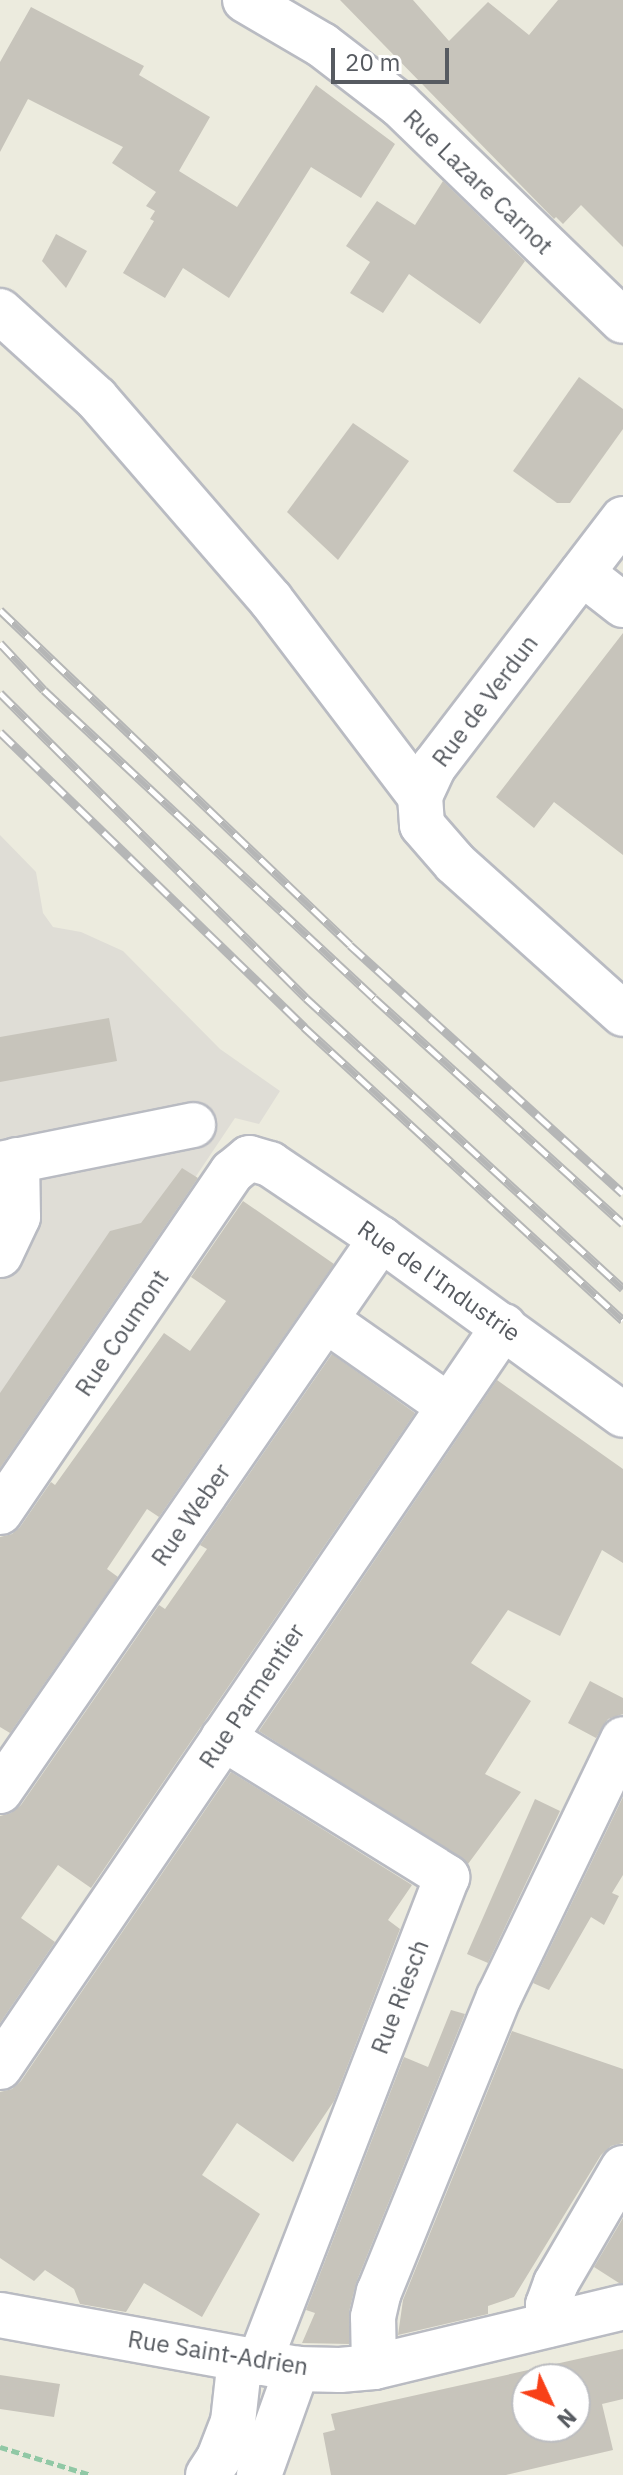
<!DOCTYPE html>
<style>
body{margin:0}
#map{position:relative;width:623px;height:2475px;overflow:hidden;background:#ecebde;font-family:"IBM Plex Sans",sans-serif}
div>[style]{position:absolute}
.industrial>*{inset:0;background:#dfddd6}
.building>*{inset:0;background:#c7c4bb}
.path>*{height:5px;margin-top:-2.5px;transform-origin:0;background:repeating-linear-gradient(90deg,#90c8a5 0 8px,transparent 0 12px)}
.roads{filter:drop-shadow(2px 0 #b9bbc2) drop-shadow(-2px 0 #b9bbc2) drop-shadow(0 2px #b9bbc2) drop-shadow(0 -2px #b9bbc2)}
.minor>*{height:44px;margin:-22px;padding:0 22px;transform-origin:22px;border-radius:22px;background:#fff}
.rail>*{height:9px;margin-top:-4.5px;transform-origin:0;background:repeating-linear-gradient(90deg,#fff 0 18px,#b5b6b6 0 36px);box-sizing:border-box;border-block:2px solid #b5b6b6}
span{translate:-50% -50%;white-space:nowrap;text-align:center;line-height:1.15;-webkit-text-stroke:6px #fff;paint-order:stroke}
.street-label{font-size:24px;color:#575b61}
.north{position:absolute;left:511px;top:2363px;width:80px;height:80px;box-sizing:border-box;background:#fff;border:2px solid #bcbdc0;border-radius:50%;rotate:134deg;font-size:22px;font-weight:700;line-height:32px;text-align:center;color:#575b61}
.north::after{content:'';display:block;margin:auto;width:28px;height:36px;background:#f84018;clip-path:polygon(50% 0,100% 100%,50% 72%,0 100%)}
.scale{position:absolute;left:331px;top:48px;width:118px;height:36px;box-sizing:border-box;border:4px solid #575b61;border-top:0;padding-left:10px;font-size:24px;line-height:28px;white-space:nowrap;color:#575b61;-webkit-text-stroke:6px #fff;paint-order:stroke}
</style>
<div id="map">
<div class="industrial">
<div style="clip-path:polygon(0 835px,36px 872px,43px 913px,53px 927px,81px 932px,123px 951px,220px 1049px,280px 1091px,259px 1124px,235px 1118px,0 1469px)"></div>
</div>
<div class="building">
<div style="clip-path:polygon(340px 0,413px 0,449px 41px,488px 2px,529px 35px,558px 0,623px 0,623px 247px,581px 205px,563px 224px,556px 217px,554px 219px)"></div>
<div style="clip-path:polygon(31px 7px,144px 66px,139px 75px,210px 117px,179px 171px,237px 207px,316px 85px,395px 144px,361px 198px,311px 167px,229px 298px,183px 268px,165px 298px,123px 273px,154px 221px,150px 219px,155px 211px,146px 206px,156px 192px,112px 163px,123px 147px,28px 99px,0 152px,0 62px)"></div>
<div style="clip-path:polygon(443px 181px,525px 261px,480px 324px,409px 274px,383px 313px,350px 293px,370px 262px,346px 246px,377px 201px,415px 225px)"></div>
<div style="clip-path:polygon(56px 234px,87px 251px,66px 288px,42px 261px)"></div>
<div style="clip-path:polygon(579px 377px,623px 409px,623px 429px,570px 503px,557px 503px,513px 471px)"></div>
<div style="clip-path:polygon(353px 423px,409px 461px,338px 560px,287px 512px)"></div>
<div style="clip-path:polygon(623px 633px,623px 855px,554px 802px,534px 828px,496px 797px)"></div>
<div style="clip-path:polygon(109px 1018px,117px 1061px,0 1082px,0 1037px)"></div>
<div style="clip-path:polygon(182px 1168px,198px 1178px,0 1468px,0 1393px,110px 1231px,141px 1223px)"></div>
<div style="clip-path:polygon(243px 1201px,334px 1264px,159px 1517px,147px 1509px,107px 1569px,118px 1577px,10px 1733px,0 1727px,0 1537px,12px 1534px,20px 1527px,51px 1482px,55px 1485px,164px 1333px,190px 1351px,226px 1301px,191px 1277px)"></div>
<div style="clip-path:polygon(332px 1354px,415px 1413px,91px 1888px,58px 1865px,21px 1918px,55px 1942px,0 2023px,0 1816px,11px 1813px,21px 1805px,159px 1605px,165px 1609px,207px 1549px,200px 1545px)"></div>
<div style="clip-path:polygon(497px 1380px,623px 1469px,623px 1563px,602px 1550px,560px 1636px,508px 1610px,471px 1663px,531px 1701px,485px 1774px,521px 1792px,468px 1864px,259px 1731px)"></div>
<div style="clip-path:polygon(590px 1681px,623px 1698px,623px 1714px,608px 1719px,596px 1738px,568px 1723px)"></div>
<div style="clip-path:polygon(231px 1772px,412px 1885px,388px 1920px,400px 1929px,334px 2101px,293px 2162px,237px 2123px,202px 2175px,260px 2214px,202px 2317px,144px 2283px,126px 2312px,80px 2304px,74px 2289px,45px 2270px,34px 2281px,0 2258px,0 2092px,12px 2089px,21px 2081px)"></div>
<div style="clip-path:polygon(623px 1797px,623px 1875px,612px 1893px,619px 1896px,604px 1925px,591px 1917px,549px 1990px,533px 1983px)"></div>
<div style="clip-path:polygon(535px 1799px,560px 1811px,488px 1963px,467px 1954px)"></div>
<div style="clip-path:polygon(451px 2010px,465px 2014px,356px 2283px,349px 2312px,349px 2344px,302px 2343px,315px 2313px,306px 2310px,404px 2057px,428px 2067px)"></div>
<div style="clip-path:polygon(512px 2031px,623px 2069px,623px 2143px,611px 2146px,601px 2155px,514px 2297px,488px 2306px,488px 2314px,398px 2335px,403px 2300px)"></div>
<div style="clip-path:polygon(623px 2218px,623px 2283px,619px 2283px,594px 2267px)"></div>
<div style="clip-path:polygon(evenodd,623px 2349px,623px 2399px,602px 2404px,613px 2450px,506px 2475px,331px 2475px,323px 2433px,335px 2430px,331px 2414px,623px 2349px,527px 2379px,575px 2379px,575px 2427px,527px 2427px,527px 2379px)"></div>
<div style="clip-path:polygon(0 2375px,60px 2384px,54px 2417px,0 2409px)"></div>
</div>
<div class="path">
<div style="left:0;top:2447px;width:95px;rotate:17.1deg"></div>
</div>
<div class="roads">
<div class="minor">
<div style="left:245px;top:0;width:89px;rotate:30.3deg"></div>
<div style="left:322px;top:45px;width:98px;rotate:37.6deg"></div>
<div style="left:400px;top:105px;width:310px;rotate:44.1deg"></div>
<div style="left:0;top:311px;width:130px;rotate:42.2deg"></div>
<div style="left:96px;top:398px;width:267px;rotate:49.1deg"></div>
<div style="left:271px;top:600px;width:246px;rotate:52.8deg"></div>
<div style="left:623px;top:519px;width:311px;rotate:127.4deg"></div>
<div style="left:434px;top:766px;width:33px;rotate:115deg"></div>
<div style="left:420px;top:796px;width:29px;rotate:86deg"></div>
<div style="left:422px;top:825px;width:50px;rotate:49deg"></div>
<div style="left:455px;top:863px;width:226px;rotate:41.9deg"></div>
<div style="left:582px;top:573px;width:52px;rotate:38deg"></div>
<div style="left:0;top:1164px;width:197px;rotate:-11.4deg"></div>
<div style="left:0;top:1255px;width:42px;rotate:-64.7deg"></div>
<div style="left:18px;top:1217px;width:57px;rotate:-91deg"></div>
<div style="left:326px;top:1320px;width:150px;rotate:35deg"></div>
<div style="left:0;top:1512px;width:412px;rotate:-55.7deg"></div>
<div style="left:232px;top:1172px;width:22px;rotate:-39deg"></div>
<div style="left:249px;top:1158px;width:22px;rotate:16deg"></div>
<div style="left:270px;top:1164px;width:134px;rotate:34deg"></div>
<div style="left:381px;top:1239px;width:299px;rotate:36deg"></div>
<div style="left:223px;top:1738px;width:264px;rotate:31.8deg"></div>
<div style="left:447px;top:1877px;width:521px;rotate:111.15deg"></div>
<div style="left:0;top:1791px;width:671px;rotate:-55.39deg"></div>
<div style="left:0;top:2067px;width:896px;rotate:-55.78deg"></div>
<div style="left:0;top:2315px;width:302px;rotate:10.3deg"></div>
<div style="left:297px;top:2369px;width:43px;rotate:1.3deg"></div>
<div style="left:340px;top:2370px;width:34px;rotate:-5deg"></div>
<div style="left:374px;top:2367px;width:256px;rotate:-13.5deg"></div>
<div style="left:548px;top:2325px;width:20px;rotate:-90deg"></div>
<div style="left:548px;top:2305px;width:23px;rotate:-70deg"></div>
<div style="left:556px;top:2283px;width:133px;rotate:-59.8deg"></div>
<div style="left:374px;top:2367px;width:50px;rotate:-91.1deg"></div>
<div style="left:373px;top:2317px;width:26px;rotate:-77deg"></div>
<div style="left:379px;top:2292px;width:318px;rotate:-67.9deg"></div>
<div style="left:499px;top:1997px;width:286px;rotate:-64.3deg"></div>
<div style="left:208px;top:2475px;width:20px;rotate:-57deg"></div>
<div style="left:219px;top:2458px;width:39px;rotate:-69deg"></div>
<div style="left:233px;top:2422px;width:63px;rotate:-83.7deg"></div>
<div style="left:259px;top:2475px;width:113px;rotate:-70.3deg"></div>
</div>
</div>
<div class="rail">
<div style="left:0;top:610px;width:484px;rotate:43.7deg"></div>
<div style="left:350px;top:945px;width:369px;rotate:42.3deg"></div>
<div style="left:0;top:643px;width:64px;rotate:46.9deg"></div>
<div style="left:44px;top:690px;width:451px;rotate:43deg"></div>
<div style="left:374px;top:998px;width:336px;rotate:42.2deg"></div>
<div style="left:0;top:693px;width:432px;rotate:44.9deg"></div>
<div style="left:306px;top:998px;width:430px;rotate:42.5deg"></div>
<div style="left:0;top:732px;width:424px;rotate:44.1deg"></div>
<div style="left:304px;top:1027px;width:433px;rotate:42.6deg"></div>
</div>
<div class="street-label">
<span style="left:478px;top:182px;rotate:44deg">Rue Lazare Carnot</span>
<span style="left:485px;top:701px;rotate:-53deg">Rue de Verdun</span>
<span style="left:439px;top:1281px;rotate:35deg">Rue de l'Industrie</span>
<span style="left:122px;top:1333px;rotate:-56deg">Rue Coumont</span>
<span style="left:191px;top:1515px;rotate:-55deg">Rue Weber</span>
<span style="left:252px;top:1696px;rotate:-56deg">Rue Parmentier</span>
<span style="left:400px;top:1997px;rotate:-69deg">Rue Riesch</span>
<span style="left:218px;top:2353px;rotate:9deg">Rue Saint-Adrien</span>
</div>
<div class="north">N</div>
<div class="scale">20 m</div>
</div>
